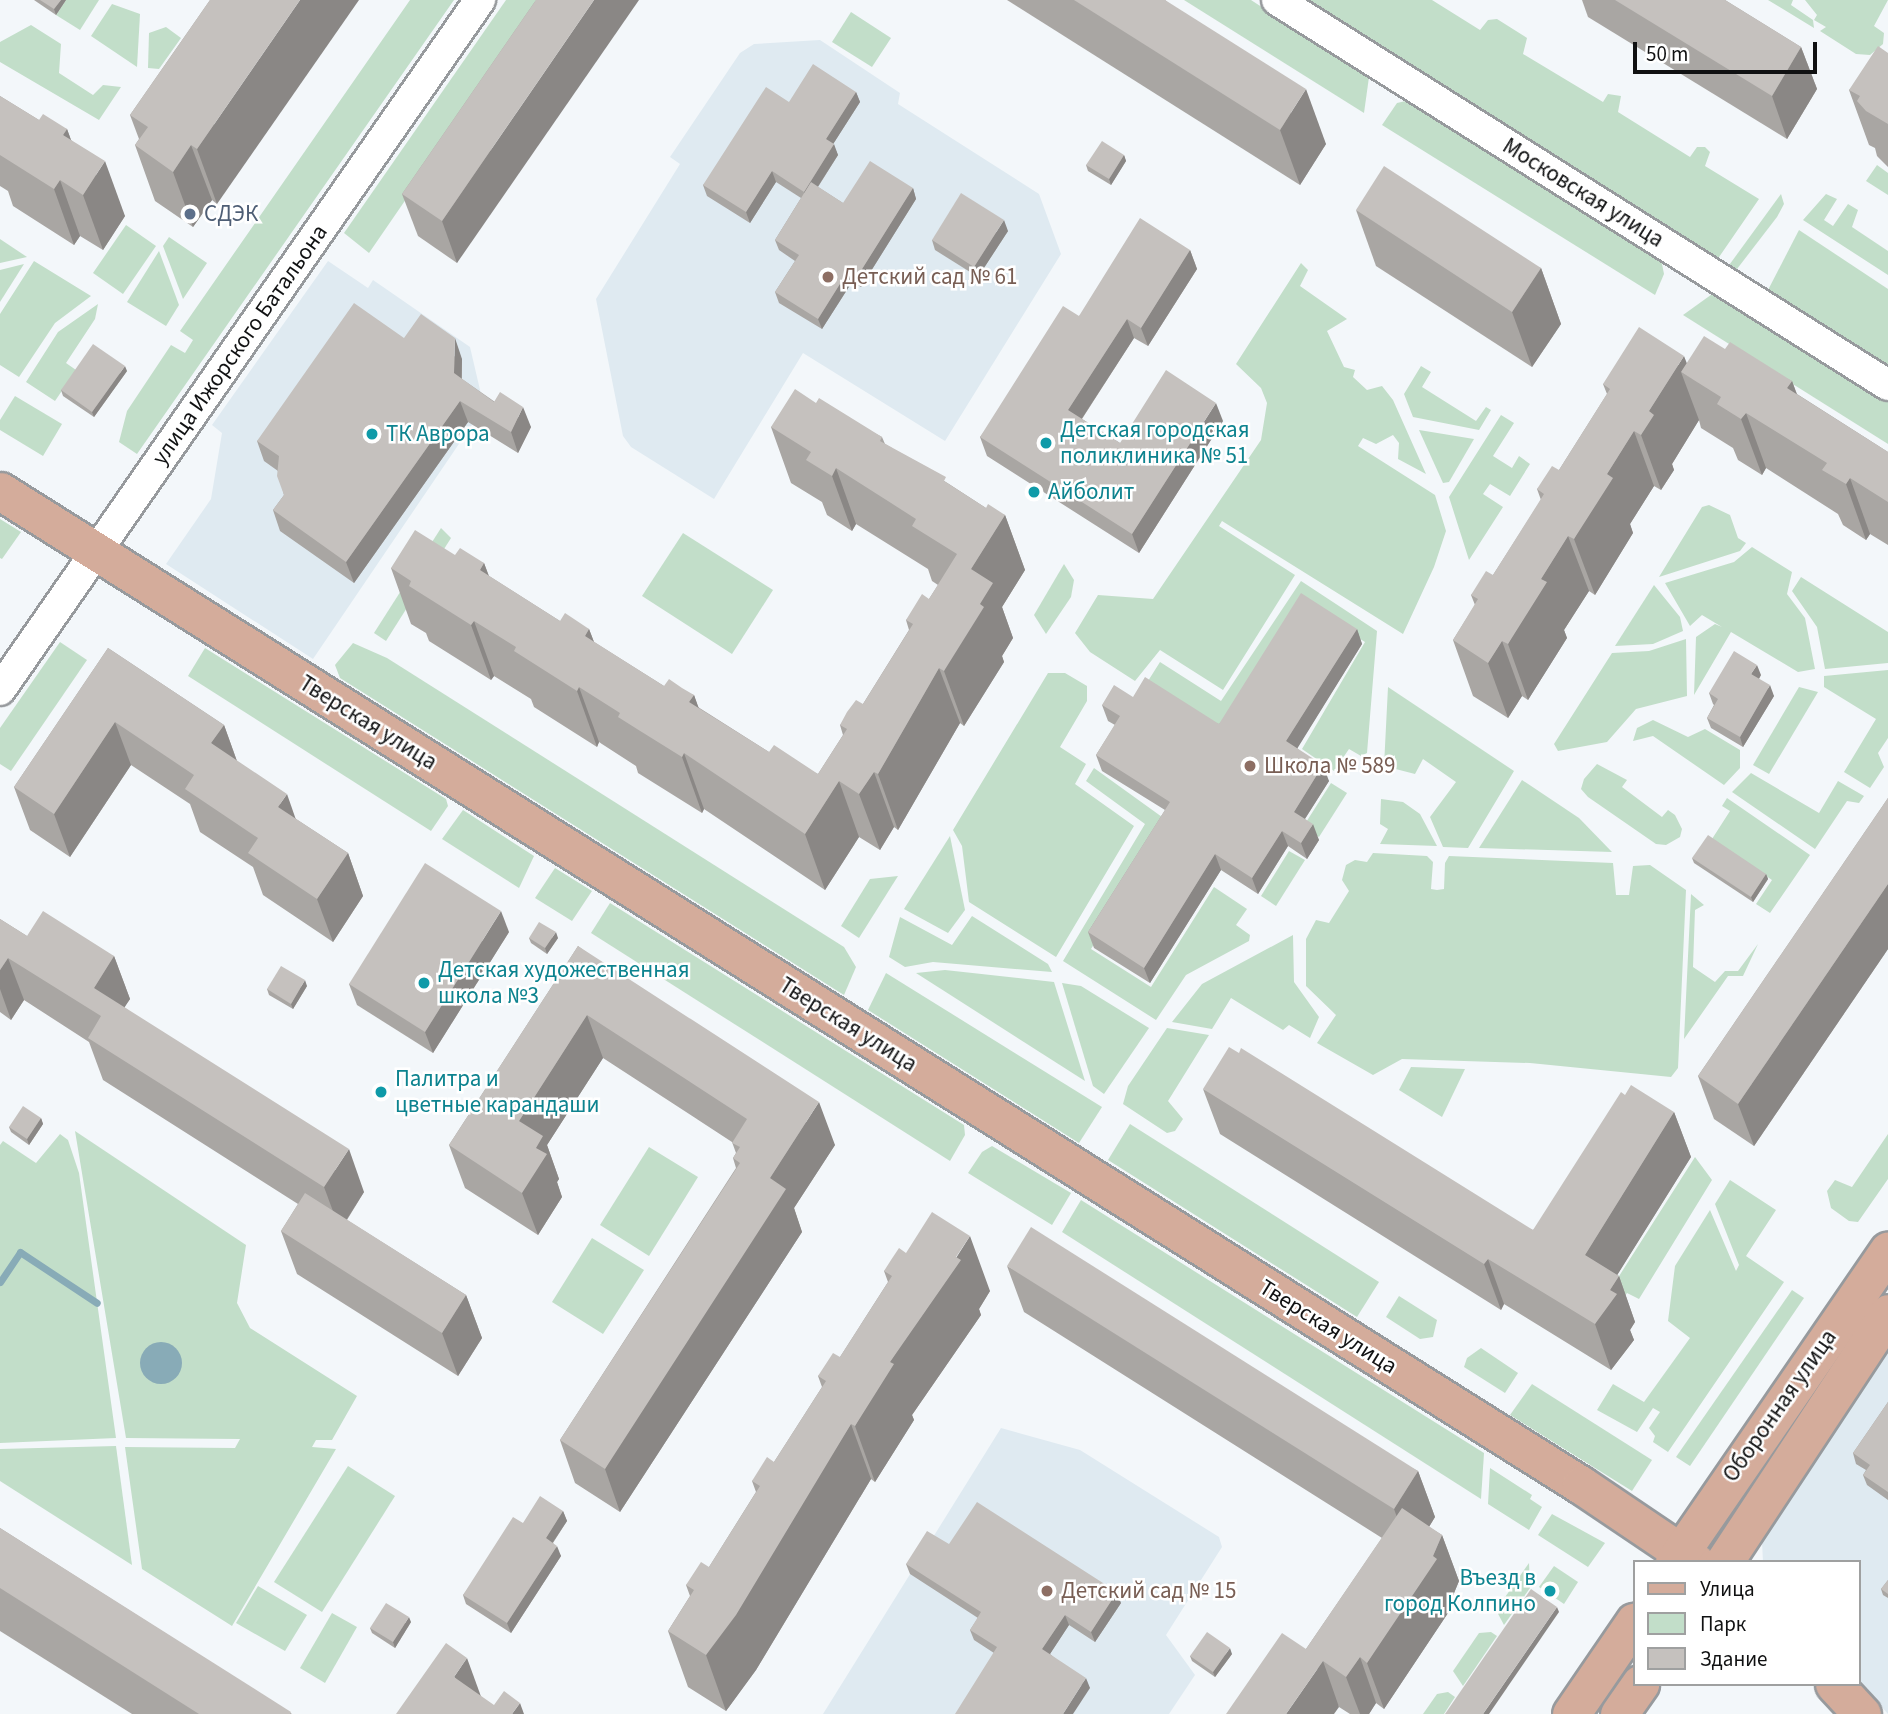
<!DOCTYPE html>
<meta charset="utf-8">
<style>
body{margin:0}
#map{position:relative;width:1888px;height:1714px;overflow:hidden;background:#f3f7fa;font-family:"Source Sans 3",sans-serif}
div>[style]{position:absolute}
.built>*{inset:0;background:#dfeaf1}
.green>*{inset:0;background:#c2dec9}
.water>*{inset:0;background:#88abb7}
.round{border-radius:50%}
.stream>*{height:7px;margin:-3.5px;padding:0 3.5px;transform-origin:3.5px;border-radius:3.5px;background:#88abb7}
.roads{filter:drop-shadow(2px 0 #979a9d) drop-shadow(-2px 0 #979a9d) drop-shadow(0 2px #979a9d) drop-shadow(0 -2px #979a9d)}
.minor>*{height:30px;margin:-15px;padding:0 15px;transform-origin:15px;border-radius:15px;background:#fff}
.major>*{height:37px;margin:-18.5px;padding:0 18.5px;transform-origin:18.5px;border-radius:18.5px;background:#d4ac9b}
.wall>*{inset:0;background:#a9a6a3}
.shaded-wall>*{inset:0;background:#8a8785}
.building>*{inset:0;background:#c5c1be}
.dots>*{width:19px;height:19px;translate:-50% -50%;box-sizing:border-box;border:4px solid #fff;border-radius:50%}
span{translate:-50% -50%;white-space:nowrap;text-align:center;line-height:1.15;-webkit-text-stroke:5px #fff;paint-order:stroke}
.street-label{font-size:23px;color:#101112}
.service-label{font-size:23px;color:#4e5e75}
.left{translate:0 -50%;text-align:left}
.education-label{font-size:23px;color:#785e54}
.culture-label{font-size:23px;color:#0d838f}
.right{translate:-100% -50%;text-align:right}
.legend{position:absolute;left:1633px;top:1560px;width:228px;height:126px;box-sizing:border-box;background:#fff;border:2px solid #9fa0a0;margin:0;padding:9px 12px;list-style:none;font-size:21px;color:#101112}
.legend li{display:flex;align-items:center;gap:14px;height:35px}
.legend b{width:35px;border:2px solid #9fa0a0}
.scale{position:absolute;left:1633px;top:42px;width:184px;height:32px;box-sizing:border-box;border:4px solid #101112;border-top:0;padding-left:9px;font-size:21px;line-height:24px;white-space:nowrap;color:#101112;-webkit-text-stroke:5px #fff;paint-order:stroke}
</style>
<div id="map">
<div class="built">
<div style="clip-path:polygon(820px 40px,900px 93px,898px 104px,1039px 194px,1061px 254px,945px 441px,803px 353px,714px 499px,631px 447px,623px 436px,596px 299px,680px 164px,670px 157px,740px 53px,754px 44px)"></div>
<div style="clip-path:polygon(328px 261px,368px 288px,373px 280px,470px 347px,484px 407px,313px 659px,166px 564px,211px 499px,222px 433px,212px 425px)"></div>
<div style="clip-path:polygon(1888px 1342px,1888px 1714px,1858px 1680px,1858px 1562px,1763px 1562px,1762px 1542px,1763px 1529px)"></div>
<div style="clip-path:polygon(1001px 1428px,1080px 1450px,1219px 1537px,1222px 1547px,1166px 1635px,1195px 1675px,1169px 1714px,823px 1714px)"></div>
</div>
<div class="green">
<div style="clip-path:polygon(66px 0,99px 0,80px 30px,56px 15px)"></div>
<div style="clip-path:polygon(410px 0,454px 0,137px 454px,119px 442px,127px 411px,171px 345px,185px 353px,193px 340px,180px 331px)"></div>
<div style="clip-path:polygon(506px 0,543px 0,369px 253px,344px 233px)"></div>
<div style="clip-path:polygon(1184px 0,1251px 0,1369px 77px,1364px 113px)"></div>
<div style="clip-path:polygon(1300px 0,1432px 0,1480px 30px,1488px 20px,1497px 19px,1527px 38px,1523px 54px,1603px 102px,1608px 94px,1621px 96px,1618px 112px,1690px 157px,1697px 147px,1705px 147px,1710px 152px,1705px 166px,1759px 199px,1717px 260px)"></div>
<div style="clip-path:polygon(1768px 0,1793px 0,1791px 5px,1813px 20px,1814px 28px)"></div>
<div style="clip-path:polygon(1805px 0,1888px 0,1874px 26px,1884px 33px,1883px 44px,1870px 55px,1856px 54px,1820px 31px,1826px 27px,1814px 20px,1817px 15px)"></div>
<div style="clip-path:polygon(112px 4px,140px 14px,137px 67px,91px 36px)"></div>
<div style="clip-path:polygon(851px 12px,891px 38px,872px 67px,832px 42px)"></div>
<div style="clip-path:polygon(31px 25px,61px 44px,59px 73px,93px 95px,103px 85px,121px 87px,99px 120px,0 62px,0 42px)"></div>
<div style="clip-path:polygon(166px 27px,181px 38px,159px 69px,148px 68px,149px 33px)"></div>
<div style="clip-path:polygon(1410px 100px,1661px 259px,1664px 274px,1655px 295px,1382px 125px,1397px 103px)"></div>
<div style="clip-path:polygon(1877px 165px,1888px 173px,1888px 195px,1866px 181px)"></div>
<div style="clip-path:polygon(1781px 194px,1784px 204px,1777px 217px,1737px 269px,1727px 268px)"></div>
<div style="clip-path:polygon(1826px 194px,1837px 199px,1824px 220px,1833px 226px,1848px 204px,1858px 210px,1852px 227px,1888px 251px,1888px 275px,1803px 220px)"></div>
<div style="clip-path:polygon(126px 225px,156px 246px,123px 294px,93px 273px)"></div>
<div style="clip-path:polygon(1799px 230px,1888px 289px,1888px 369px,1767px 292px)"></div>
<div style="clip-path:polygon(169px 237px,207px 263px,183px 299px,163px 246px)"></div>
<div style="clip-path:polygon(0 239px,27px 257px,0 263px)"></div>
<div style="clip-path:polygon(159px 251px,179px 305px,166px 326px,127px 302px)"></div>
<div style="clip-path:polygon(34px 261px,91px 296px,55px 323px,19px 377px,0 365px,0 314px)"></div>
<div style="clip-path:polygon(1301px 263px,1308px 270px,1300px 286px,1347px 319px,1327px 331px,1344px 367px,1355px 370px,1353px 377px,1367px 390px,1382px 386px,1393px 400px,1426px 474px,1398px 459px,1399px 443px,1393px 435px,1376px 444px,1363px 438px,1358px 446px,1435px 495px,1446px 531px,1434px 567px,1403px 634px,1222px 521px,1219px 526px,1295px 575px,1223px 690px,1160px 650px,1135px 681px,1090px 652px,1075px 633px,1098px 595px,1153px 599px,1261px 440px,1267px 403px,1261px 388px,1236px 364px)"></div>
<div style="clip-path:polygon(24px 264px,0 302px,0 270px)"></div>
<div style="clip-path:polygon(1715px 292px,1888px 401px,1888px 444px,1683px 315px)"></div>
<div style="clip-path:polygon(98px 304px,95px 319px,66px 363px,76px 370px,55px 401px,26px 382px,58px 332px)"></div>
<div style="clip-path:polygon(1421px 366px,1431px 372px,1422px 387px,1476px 421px,1486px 407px,1491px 410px,1479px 430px,1413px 417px,1404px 394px)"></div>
<div style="clip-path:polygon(15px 396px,62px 424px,43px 456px,0 430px,0 420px)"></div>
<div style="clip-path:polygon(1501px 415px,1514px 423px,1493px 456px,1512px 468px,1519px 456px,1530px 464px,1510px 496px,1490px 484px,1483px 494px,1503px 507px,1469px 560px,1449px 497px)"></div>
<div style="clip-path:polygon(1419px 430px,1474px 439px,1449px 482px,1443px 483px)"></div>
<div style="clip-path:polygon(1709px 505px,1730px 515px,1738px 538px,1746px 543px,1740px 551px,1659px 577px,1702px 507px)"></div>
<div style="clip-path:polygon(0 519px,21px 532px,2px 559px,0 558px)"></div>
<div style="clip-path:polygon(441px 528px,451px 538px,386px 641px,374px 633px)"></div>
<div style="clip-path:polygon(683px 533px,773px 590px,732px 654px,642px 596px)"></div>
<div style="clip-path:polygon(1752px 547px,1792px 572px,1787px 594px,1805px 618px,1815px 669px,1798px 672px,1731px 632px,1694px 695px,1696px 637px,1715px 624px,1722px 627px,1702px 615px,1690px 626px,1665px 583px,1734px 562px)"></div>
<div style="clip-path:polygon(1064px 564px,1074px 580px,1071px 597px,1046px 634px,1034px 615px)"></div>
<div style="clip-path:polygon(1801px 577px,1888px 632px,1888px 663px,1825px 669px,1817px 627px,1792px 591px)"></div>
<div style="clip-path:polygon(1301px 581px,1377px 631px,1367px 753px,1361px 756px,1349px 749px,1334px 771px,1302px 749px,1365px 642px,1307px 605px,1227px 732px,1148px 681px,1160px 662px,1221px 701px)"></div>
<div style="clip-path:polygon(1654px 585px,1680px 617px,1683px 631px,1653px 644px,1615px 646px)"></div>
<div style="clip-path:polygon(1686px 639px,1687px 696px,1636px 709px,1607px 742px,1558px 751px,1554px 744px,1612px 653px,1649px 651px)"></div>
<div style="clip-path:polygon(60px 642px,87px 660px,11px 771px,0 764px,0 728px)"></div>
<div style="clip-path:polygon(353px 643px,387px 658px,844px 947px,856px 967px,844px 995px,340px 678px,335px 665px)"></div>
<div style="clip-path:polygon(205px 648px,446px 799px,448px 806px,431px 831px,188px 676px)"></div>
<div style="clip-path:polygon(1888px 670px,1888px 738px,1878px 753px,1884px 767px,1870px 788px,1844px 772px,1876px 719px,1824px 687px,1824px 676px)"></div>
<div style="clip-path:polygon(1048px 673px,1065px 673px,1087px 686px,1087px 701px,1060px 747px,1086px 764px,1075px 784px,1134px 826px,1056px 957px,969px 902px,962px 846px,953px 830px)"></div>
<div style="clip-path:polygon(1388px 687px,1514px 771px,1468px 848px,1443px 847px,1430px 817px,1456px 782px,1423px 759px,1415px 774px,1384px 766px)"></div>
<div style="clip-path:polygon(1799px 687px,1818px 692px,1769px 774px,1753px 765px)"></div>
<div style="clip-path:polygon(1653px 720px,1688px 737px,1705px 729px,1740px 750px,1740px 768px,1724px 785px,1653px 736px,1633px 741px,1637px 728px)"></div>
<div style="clip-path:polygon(1597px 764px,1627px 780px,1622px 787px,1662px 817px,1668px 810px,1675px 815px,1682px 829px,1680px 837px,1666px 845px,1656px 844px,1588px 797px,1581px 789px,1584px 779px)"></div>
<div style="clip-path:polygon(1094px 768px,1169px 822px,1091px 949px,1151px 987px,1214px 887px,1247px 909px,1236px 925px,1250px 935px,1249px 941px,1186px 975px,1156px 1020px,1063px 961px,1145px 824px,1086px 781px)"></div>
<div style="clip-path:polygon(1751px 773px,1819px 813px,1838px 781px,1864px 796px,1859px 803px,1847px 801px,1815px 849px,1732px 792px)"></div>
<div style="clip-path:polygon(1522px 780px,1579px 818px,1612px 852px,1479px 848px)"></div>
<div style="clip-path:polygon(1331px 783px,1347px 793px,1319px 837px,1303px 827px)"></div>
<div style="clip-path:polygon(1727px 798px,1810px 855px,1770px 913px,1756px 904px,1772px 880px,1712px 839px,1730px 811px,1722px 806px)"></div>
<div style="clip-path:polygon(1381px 799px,1403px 802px,1420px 814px,1437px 846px,1380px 844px,1388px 829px,1380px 824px)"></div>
<div style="clip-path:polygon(463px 810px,534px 856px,519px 888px,442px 839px)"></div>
<div style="clip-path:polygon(950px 836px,965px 910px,948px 933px,904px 909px)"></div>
<div style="clip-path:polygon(1289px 851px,1305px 860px,1276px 906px,1261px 896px)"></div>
<div style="clip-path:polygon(1373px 853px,1427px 856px,1433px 862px,1431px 889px,1437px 890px,1444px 889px,1445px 863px,1449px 856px,1613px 863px,1616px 895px,1629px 895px,1633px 866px,1650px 865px,1686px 890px,1678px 1068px,1671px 1077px,1530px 1063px,1402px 1059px,1373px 1075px,1317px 1043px,1336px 1015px,1306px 986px,1306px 939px,1316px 920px,1329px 923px,1349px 891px,1342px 880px,1346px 865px,1355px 860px,1367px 862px)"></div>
<div style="clip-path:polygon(555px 868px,592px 891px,572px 921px,535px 898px)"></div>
<div style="clip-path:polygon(898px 876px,859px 938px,841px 926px,870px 879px)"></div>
<div style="clip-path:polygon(1691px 894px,1704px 905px,1695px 910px,1693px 967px,1715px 982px,1725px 971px,1738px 971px,1758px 944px,1743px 976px,1728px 976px,1684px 1039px)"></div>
<div style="clip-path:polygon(610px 903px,964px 1125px,965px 1135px,950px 1161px,591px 933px)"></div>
<div style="clip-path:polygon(972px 916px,1048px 964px,1052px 972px,933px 962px,905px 967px,889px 957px,900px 917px,952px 945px)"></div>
<div style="clip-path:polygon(1293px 935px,1294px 982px,1319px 1017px,1310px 1038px,1289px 1025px,1283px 1030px,1231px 998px,1212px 1029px,1172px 1022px,1202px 984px)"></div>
<div style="clip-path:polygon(945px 970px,1054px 982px,1085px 1081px,916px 973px)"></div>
<div style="clip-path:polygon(886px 973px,1102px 1107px,1079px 1143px,868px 1010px)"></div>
<div style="clip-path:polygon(1062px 983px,1081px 986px,1149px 1028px,1104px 1094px,1093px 1086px)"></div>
<div style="clip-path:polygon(1167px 1028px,1209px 1035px,1168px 1101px,1183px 1119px,1175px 1131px,1167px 1133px,1123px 1104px,1128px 1086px)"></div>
<div style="clip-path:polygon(1411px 1067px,1465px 1069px,1442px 1117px,1399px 1090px)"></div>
<div style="clip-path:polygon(1130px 1124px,1379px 1282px,1357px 1317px,1108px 1160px)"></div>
<div style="clip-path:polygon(75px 1131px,246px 1245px,237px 1303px,250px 1328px,357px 1396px,332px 1440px,316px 1440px,312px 1447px,336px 1449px,232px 1626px,142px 1569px,125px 1447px,235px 1448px,240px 1439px,126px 1438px)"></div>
<div style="clip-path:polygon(60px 1134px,68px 1140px,79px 1173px,116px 1438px,0 1443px,0 1145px,3px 1141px,36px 1163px)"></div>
<div style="clip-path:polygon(1888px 1134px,1888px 1179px,1858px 1222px,1849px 1221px,1831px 1208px,1827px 1191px,1835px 1180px,1852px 1187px)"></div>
<div style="clip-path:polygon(992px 1146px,1071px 1193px,1052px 1225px,968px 1173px,982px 1152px)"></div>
<div style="clip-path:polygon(649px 1147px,698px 1177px,649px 1256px,600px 1225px)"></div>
<div style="clip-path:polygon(1695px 1157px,1712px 1180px,1639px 1299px,1627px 1293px,1620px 1303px,1607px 1295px)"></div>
<div style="clip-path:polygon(1730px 1180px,1776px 1210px,1746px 1256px,1784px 1282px,1668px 1452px,1653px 1442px,1655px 1436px,1649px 1428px,1660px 1412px,1653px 1408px,1637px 1432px,1597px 1410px,1613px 1384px,1644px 1402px,1690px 1338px,1668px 1321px,1675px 1266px,1710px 1210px,1736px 1271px,1739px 1265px,1715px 1204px)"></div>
<div style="clip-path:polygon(1081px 1200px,1484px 1453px,1481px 1499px,1062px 1232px)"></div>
<div style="clip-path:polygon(592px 1238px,644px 1270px,603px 1334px,552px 1302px)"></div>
<div style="clip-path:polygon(1792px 1290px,1804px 1298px,1690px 1466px,1676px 1457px)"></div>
<div style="clip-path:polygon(1399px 1296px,1437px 1320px,1433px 1337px,1420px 1339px,1386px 1317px)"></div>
<div style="clip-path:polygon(1481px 1348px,1518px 1373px,1505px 1393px,1464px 1367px,1467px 1358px)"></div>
<div style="clip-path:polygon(1532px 1384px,1652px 1460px,1632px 1491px,1510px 1415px)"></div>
<div style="clip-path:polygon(116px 1446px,132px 1565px,0 1481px,0 1449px)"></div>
<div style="clip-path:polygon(348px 1466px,395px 1496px,322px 1612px,274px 1582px)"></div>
<div style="clip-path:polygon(1490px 1468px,1532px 1495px,1530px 1499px,1542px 1507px,1529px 1530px,1488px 1504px)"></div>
<div style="clip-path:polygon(1552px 1514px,1605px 1543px,1588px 1567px,1538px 1535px)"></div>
<div style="clip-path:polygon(1529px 1563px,1530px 1588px,1504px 1625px,1496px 1610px)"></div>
<div style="clip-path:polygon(1554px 1566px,1578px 1582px,1564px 1604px,1539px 1587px)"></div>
<div style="clip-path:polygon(258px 1586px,307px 1615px,285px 1651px,236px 1623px)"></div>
<div style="clip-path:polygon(332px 1613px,357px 1627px,325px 1683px,300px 1668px)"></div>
<div style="clip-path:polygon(1491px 1632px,1497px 1636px,1463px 1686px,1453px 1671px,1479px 1633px)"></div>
<div style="clip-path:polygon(1448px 1692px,1455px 1697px,1444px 1714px,1423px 1714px,1437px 1694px)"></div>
</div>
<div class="water">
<div class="round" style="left:140px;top:1342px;width:42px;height:42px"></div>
</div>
<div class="stream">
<div style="left:0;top:1282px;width:36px;rotate:-56deg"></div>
<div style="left:20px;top:1252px;width:92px;rotate:33.5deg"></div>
</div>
<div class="roads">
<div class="minor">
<div style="left:1277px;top:0;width:722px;rotate:32.22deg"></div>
<div style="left:0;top:690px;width:841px;rotate:-55.18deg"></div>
</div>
<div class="major">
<div style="left:0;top:491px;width:1868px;rotate:32.16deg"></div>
<div style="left:1581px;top:1485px;width:138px;rotate:34deg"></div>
<div style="left:1674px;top:1562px;width:378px;rotate:-55.5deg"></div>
<div style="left:1724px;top:1562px;width:298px;rotate:-56.6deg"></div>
<div style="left:1834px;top:1684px;width:41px;rotate:47deg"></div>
<div style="left:1571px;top:1714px;width:112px;rotate:-55.6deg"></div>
<div style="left:1619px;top:1714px;width:37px;rotate:-55deg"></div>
</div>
</div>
<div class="wall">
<div style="clip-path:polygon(34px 0,66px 0,56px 15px)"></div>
<div style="clip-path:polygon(210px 0,217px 204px,212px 200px,193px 227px,155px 201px,135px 145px,139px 139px,130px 115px)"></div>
<div style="clip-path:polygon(536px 0,457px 263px,418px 236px,402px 194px)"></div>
<div style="clip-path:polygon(1007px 0,1165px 0,1326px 144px,1300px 185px)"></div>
<div style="clip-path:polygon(1582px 0,1725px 0,1801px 47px,1817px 89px,1787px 139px,1588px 17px)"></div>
<div style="clip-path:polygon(1888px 53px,1888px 167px,1877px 156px,1875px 148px,1869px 145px,1849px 90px)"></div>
<div style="clip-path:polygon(856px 92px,860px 102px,833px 144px,838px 155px,818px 187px,843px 203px,913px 188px,916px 199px,861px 287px,852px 282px,822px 329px,779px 303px,775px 292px,795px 261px,779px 250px,775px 240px,801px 198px,776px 182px,750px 223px,707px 196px,703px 185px,789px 102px)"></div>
<div style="clip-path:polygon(0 96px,39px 120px,67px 129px,71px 140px,125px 216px,103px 250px,80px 236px,74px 245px,13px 206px,8px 191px,0 186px)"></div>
<div style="clip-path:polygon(1124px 155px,1126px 161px,1111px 185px,1088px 171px,1086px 165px)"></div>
<div style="clip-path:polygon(1356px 210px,1541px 268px,1561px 324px,1532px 367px,1376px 266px)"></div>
<div style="clip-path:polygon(1008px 231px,978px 277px,935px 250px,932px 240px)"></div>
<div style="clip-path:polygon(1190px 250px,1197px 269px,1148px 346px,1134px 338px,1082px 419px,1120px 443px,1223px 421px,1139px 553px,987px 456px,980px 437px,1079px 316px)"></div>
<div style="clip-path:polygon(404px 338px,462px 359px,462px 379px,531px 427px,518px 453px,468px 422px,354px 583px,280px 531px,273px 510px,284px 495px,278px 471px,264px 461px,257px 441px)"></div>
<div style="clip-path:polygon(1725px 349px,1792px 381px,1797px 394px,1888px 452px,1888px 545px,1870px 534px,1866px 540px,1843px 525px,1838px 514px,1766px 468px,1762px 475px,1738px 460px,1733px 448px,1701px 428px,1699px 420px,1672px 464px,1674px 470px,1661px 490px,1654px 486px,1630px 524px,1633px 533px,1595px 595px,1589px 591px,1564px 630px,1567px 638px,1528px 700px,1522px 696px,1508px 718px,1473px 696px,1453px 640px,1475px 605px,1471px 595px,1493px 575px,1541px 500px,1537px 489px,1559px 470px,1607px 394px,1603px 384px,1687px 363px)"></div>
<div style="clip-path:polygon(127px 371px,94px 417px,63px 396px,61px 390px)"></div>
<div style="clip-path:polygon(816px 403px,882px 437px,885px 444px,949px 484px,986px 508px,1005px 515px,1025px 570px,1002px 607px,1013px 638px,1002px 656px,1004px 662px,964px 726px,960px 723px,898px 830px,894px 827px,880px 850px,859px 837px,825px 890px,704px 809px,702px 813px,638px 773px,636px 766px,599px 742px,597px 747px,534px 707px,531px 699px,494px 676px,491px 680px,429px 641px,426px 633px,411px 624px,391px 568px,455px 555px,484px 563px,489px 576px,560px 621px,589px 629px,594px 642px,664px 686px,694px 695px,698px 707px,769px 752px,818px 774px,843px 735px,840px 725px,863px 704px,909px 630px,906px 620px,929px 599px,938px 585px,932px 581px,928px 569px,856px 524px,852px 531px,827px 515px,822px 502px,791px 483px,771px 427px)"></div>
<div style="clip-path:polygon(1357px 629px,1362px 644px,1297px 748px,1329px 781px,1305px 819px,1319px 840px,1307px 859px,1288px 846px,1258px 894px,1221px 870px,1150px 983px,1094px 948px,1088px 932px,1165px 810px,1102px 771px,1096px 755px,1115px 725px,1108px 721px,1102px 705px,1133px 697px,1219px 724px)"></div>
<div style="clip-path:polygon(108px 648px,224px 725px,237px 761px,296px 819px,348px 853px,363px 896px,333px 942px,263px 895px,253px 867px,200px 832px,190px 804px,131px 765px,70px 857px,30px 830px,14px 787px)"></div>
<div style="clip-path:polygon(1761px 675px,1759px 679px,1774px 696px,1743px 747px,1711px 728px,1707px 718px,1714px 705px,1713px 704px,1709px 693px)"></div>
<div style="clip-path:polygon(1888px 798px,1888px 949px,1754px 1146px,1714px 1119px,1698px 1076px)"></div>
<div style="clip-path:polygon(1692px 858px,1766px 874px,1768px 879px,1753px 902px,1694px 863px)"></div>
<div style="clip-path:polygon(0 919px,27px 936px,114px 956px,130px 999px,124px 1007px,364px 1192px,347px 1220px,466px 1295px,482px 1338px,458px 1376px,297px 1274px,281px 1231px,298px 1204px,103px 1080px,89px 1042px,24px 1000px,11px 1020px,0 1012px)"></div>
<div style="clip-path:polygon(509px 932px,433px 1053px,357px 1005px,349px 984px)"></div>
<div style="clip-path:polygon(529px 938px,558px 938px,547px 954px,531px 943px)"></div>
<div style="clip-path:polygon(578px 946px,835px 1145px,794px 1208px,802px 1232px,620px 1512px,575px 1483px,560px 1440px,736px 1168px,733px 1158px,736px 1153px,732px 1142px,603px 1058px,547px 1145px,559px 1179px,557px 1182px,562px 1197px,538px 1235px,465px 1188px,449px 1145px)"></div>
<div style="clip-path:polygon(307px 986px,293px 1009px,269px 995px,267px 989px)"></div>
<div style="clip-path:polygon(1203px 1089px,1533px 1230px,1674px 1112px,1691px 1157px,1617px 1275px,1619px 1276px,1635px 1322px,1630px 1330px,1634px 1340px,1611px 1370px,1504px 1304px,1501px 1310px,1220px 1134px)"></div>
<div style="clip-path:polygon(41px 1118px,43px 1124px,29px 1145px,11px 1132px,9px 1127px)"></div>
<div style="clip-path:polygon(906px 1253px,990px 1291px,979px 1309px,981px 1315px,912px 1415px,914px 1420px,875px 1482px,871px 1479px,756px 1670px,726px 1711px,688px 1687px,668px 1631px,690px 1596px,686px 1585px,709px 1567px,756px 1492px,752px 1481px,774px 1462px,822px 1387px,818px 1376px,840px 1357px,888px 1282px,884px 1271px)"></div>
<div style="clip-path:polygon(1007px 1266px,1418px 1471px,1435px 1517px,1429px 1527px,1442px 1535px,1459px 1581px,1452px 1598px,1454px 1604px,1384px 1709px,1376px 1703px,1369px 1714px,1350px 1714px,1339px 1707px,1306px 1649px,1382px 1538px,1024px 1312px)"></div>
<div style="clip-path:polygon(1888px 1402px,1888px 1500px,1867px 1485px,1863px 1475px,1866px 1470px,1856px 1464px,1853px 1453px)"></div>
<div style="clip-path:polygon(563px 1511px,567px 1521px,553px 1543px,561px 1556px,511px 1633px,466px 1604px,463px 1595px,523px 1523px)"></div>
<div style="clip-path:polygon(0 1528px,292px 1714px,132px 1714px,0 1631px)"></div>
<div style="clip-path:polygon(949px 1544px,1121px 1603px,1095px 1642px,1069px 1625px,1050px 1654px,1090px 1688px,994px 1653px,974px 1640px,970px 1630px,978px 1618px,910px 1574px,906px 1564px)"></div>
<div style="clip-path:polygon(1888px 1580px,1888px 1598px,1883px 1595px,1881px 1589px)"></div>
<div style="clip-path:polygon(411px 1622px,395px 1648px,372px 1633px,370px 1628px)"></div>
<div style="clip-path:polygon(1232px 1654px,1215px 1677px,1192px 1661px,1190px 1656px)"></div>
</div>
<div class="shaded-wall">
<div style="clip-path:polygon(61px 0,66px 0,56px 15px,54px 9px)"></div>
<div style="clip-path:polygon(300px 0,359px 0,217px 204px,197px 149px)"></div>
<div style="clip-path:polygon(594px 0,639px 0,457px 263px,442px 221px)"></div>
<div style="clip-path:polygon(1801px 47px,1817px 89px,1787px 139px,1772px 96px)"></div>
<div style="clip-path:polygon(1306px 89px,1326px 144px,1300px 185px,1280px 130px)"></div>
<div style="clip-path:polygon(856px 92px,860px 102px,830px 149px,826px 139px)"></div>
<div style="clip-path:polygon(67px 129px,87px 184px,63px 135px)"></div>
<div style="clip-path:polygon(834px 144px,838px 155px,808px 202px,804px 192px)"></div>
<div style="clip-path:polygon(191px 145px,212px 200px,193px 227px,173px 172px)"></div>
<div style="clip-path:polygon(1124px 155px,1126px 161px,1111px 185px,1109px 179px)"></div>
<div style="clip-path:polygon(105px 161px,125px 216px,103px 250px,83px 195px)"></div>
<div style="clip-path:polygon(772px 171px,776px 182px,750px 223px,746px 212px)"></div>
<div style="clip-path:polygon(60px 180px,80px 236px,74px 245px,54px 189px)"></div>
<div style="clip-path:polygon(913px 188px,916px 199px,861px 287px,857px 277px)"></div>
<div style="clip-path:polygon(1004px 220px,1008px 231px,978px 277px,974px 267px)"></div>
<div style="clip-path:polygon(1190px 250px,1197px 269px,1148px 346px,1141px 328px)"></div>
<div style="clip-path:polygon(1541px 268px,1561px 324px,1532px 367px,1512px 312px)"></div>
<div style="clip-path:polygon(848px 271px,852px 282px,822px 329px,818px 319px)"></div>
<div style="clip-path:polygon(1127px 319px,1134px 338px,1075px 429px,1068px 410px)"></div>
<div style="clip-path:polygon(455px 338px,462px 359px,461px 394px,454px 373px)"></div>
<div style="clip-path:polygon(1684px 356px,1693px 379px,1681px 372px,1699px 420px,1672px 464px,1674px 470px,1661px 490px,1641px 435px,1649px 411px)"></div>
<div style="clip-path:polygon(125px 366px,127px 371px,94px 417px,92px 412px)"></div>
<div style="clip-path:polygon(1792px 381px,1812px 437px,1787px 388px)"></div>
<div style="clip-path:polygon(460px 401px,468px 422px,354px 583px,346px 562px)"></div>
<div style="clip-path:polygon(1216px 403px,1223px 421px,1139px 553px,1132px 534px)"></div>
<div style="clip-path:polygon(523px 407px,531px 427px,518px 453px,511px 432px)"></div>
<div style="clip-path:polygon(1746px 413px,1766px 468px,1762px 475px,1741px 419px)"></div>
<div style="clip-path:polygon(1634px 431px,1654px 486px,1630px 524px,1633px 533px,1595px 595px,1574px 539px,1607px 474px)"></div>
<div style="clip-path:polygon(836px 468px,856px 524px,852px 531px,832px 476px)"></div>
<div style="clip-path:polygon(1850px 478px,1870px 534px,1866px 540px,1846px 484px)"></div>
<div style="clip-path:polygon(1005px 515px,1025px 570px,1002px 607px,1013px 638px,1002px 656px,1004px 662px,964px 726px,944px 671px,971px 569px)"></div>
<div style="clip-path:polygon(1568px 536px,1589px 591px,1564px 630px,1567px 638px,1528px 700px,1508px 644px,1541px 579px)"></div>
<div style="clip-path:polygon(484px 563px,504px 618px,480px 570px)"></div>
<div style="clip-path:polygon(474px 621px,494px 676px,491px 680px,471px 625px)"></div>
<div style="clip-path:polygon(589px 629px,610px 684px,585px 636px)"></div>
<div style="clip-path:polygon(1357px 629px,1362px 644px,1292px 757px,1286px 741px)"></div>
<div style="clip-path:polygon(1502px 641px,1522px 696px,1508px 718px,1488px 663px)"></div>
<div style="clip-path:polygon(1757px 665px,1761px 675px,1755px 685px,1751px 674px)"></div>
<div style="clip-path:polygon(939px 668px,960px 723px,898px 830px,878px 774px)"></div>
<div style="clip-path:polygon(1770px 685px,1774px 696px,1743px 747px,1740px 737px)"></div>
<div style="clip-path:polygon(579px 687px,599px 742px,597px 747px,577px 691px)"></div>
<div style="clip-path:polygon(694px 695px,714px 750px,689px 702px)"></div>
<div style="clip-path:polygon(115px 722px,131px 765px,70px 857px,54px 814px)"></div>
<div style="clip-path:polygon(224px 725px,239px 767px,211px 743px)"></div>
<div style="clip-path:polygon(684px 753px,704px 809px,702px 813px,682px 757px)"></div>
<div style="clip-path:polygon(1323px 765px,1329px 781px,1299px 828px,1294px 812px)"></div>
<div style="clip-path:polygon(874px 772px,894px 827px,880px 850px,859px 794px)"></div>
<div style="clip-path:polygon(839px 781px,859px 837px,825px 890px,805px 834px)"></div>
<div style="clip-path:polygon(287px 794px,302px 837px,278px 807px)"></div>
<div style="clip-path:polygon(1313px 824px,1319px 840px,1307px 859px,1301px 843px)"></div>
<div style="clip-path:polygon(1282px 831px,1288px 846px,1258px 894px,1252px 878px)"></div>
<div style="clip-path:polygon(348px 853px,363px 896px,333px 942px,317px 899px)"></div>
<div style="clip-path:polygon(1215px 854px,1221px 870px,1150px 983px,1144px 968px)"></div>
<div style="clip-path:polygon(1766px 874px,1768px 879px,1753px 902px,1751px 897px)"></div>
<div style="clip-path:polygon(1888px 884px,1888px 949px,1754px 1146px,1738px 1104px)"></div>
<div style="clip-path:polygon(501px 911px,509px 932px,433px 1053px,425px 1032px)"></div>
<div style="clip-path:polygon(556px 932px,558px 938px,547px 954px,545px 948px)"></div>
<div style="clip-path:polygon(114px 956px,130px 999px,109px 1031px,94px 988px)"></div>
<div style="clip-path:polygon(8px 958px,24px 1000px,11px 1020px,0 989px,0 970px)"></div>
<div style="clip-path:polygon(305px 980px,307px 986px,293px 1009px,291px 1004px)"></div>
<div style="clip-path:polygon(587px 1015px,603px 1058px,547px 1145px,559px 1179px,557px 1182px,562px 1197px,538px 1235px,522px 1193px,519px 1121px)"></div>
<div style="clip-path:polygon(819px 1102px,835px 1145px,794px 1208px,802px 1232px,620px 1512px,605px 1469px,770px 1178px)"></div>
<div style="clip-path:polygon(1674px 1112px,1691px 1157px,1601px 1301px,1585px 1255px)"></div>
<div style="clip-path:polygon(41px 1118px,43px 1124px,29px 1145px,27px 1139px)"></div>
<div style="clip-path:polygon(349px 1149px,364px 1192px,340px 1230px,324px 1187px)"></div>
<div style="clip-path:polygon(970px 1236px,990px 1291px,979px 1309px,981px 1315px,912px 1415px,914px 1420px,875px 1482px,855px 1426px,890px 1362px)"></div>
<div style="clip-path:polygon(1488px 1259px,1504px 1304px,1501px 1310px,1484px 1264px)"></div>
<div style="clip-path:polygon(1619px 1276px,1635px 1322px,1630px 1330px,1634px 1340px,1611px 1370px,1595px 1324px,1610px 1290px)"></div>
<div style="clip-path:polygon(466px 1295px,482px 1338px,458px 1376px,442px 1333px)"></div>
<div style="clip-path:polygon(851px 1424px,871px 1479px,756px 1670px,726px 1711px,706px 1655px)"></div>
<div style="clip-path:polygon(1418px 1471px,1435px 1517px,1411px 1556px,1394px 1509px)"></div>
<div style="clip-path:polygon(563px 1511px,567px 1521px,549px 1548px,546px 1538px)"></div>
<div style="clip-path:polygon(1442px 1535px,1459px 1581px,1452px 1598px,1454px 1604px,1384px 1709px,1367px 1663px,1433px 1556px)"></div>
<div style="clip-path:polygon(557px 1546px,561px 1556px,511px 1633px,507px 1623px)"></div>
<div style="clip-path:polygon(1117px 1592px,1121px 1603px,1095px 1642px,1091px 1632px)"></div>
<div style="clip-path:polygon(1557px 1607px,1559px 1612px,1489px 1714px,1483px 1714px)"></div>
<div style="clip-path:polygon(1065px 1615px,1069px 1625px,1046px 1660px,1042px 1649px)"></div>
<div style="clip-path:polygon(409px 1617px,411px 1622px,395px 1648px,393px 1642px)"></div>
<div style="clip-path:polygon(1230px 1648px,1232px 1654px,1215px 1677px,1213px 1672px)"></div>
<div style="clip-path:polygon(1360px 1657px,1376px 1703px,1369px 1714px,1360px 1714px,1346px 1677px)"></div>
<div style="clip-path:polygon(467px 1658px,487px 1713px,454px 1677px)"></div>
<div style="clip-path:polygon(1323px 1661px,1339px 1707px,1334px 1714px,1286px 1714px)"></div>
<div style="clip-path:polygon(1086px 1678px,1090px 1688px,1073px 1714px,1063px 1714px)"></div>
<div style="clip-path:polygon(520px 1703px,524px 1714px,512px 1714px)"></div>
</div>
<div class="building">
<div style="clip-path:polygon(40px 0,61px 0,54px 9px)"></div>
<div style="clip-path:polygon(210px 0,300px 0,197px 149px,191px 145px,173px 172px,135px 145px,148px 127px,130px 115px)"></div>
<div style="clip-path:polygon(536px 0,594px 0,442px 221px,402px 194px)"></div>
<div style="clip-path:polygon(1074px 0,1165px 0,1306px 89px,1280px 130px)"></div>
<div style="clip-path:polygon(1615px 0,1725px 0,1801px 47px,1772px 96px)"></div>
<div style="clip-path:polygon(1878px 46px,1888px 53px,1888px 124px,1866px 111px,1857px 101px,1860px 96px,1849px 90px)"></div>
<div style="clip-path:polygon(813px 64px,856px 92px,826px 139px,834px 144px,804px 192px,772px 171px,746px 212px,703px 185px,766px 87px,789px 102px)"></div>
<div style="clip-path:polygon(0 96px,39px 120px,43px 114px,67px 129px,63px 135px,105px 161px,83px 195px,60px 180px,54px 189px,0 155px)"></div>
<div style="clip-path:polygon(1102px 141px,1124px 155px,1109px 179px,1086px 165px)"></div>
<div style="clip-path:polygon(870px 161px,913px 188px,857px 277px,848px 271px,818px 319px,775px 292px,799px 255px,775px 240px,811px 182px,843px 203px)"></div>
<div style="clip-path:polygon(1384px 166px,1541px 268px,1512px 312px,1356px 210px)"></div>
<div style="clip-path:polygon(961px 193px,1004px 220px,974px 267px,932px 240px)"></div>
<div style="clip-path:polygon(1140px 218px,1190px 250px,1141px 328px,1127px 319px,1068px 410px,1120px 443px,1166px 370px,1216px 403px,1132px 534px,980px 437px,1063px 306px,1079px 316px)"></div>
<div style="clip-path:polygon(354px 303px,404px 338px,421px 314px,455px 338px,454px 373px,494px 402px,500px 392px,523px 407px,511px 432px,460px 401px,346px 562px,273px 510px,284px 495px,277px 476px,279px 456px,257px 441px)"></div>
<div style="clip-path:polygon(1639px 327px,1684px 356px,1649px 411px,1654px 415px,1641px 435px,1634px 431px,1607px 474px,1613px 478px,1574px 539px,1568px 536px,1541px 579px,1547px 582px,1508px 644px,1502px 641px,1488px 663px,1453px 640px,1478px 599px,1471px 595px,1486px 571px,1493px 575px,1544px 494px,1537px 489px,1552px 466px,1559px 470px,1610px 389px,1603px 384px)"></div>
<div style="clip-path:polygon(1704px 336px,1725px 349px,1730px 342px,1792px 381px,1787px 388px,1888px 452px,1888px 502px,1850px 478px,1846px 484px,1822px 470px,1827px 463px,1746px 413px,1741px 419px,1717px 404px,1721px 397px,1681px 372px)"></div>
<div style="clip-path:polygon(93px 344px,125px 366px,92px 412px,61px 390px)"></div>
<div style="clip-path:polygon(795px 389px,816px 403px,819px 398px,882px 437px,880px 441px,946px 477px,944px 481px,986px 508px,988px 504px,1005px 515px,971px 569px,993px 583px,980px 604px,984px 607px,944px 671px,939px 668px,878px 774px,874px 772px,859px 794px,839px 781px,805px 834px,684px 753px,682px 757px,618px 717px,620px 713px,579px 687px,577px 691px,514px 651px,516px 647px,474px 621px,471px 625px,409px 586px,411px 581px,391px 568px,415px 530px,455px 555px,460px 548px,484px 563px,480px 570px,560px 621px,565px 613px,589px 629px,585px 636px,664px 686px,669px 679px,682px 688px,694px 695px,689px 702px,769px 752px,774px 745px,818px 774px,847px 729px,840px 725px,847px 712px,856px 700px,863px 704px,913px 624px,906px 620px,922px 594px,929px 599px,957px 554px,912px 526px,916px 519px,836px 468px,832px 476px,806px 460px,811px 452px,771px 427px)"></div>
<div style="clip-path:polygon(1301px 593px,1357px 629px,1286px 741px,1323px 765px,1294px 812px,1313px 824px,1301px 843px,1282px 831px,1252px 878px,1215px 854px,1144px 968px,1088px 932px,1170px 802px,1096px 755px,1120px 716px,1102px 705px,1114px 685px,1133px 697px,1145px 677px,1219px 724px)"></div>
<div style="clip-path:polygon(108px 648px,224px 725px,211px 743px,287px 794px,278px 807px,348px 853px,317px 899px,248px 853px,258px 838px,185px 789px,194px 775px,115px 722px,54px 814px,14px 787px)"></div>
<div style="clip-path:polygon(1734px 651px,1757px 665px,1751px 674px,1770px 685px,1740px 737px,1707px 718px,1718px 699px,1709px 693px)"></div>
<div style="clip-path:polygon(1888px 798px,1888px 884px,1738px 1104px,1698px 1076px)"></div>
<div style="clip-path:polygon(1708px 835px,1766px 874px,1751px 897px,1692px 858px)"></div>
<div style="clip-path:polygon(425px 863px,501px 911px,425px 1032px,349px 984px)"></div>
<div style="clip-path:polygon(43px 911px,114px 956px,94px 988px,349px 1149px,324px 1187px,88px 1038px,101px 1016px,8px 958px,0 970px,0 919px,27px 936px)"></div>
<div style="clip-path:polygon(539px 922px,556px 932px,545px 948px,529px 938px)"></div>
<div style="clip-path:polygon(578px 946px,819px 1102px,770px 1178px,786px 1189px,605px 1469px,560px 1440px,740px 1163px,733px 1158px,740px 1147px,732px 1143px,747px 1119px,587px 1015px,519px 1121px,543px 1136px,536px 1148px,547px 1154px,522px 1193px,449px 1145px)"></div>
<div style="clip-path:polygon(281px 966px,305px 980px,291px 1004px,267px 989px)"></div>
<div style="clip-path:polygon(1229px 1047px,1239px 1053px,1241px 1048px,1533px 1230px,1621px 1092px,1625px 1095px,1631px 1085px,1674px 1112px,1585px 1255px,1619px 1276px,1610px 1290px,1617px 1294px,1595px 1324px,1488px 1259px,1484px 1264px,1203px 1089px)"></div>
<div style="clip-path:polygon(23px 1106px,41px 1118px,27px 1139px,9px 1127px)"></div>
<div style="clip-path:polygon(305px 1193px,466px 1295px,442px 1333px,281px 1231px)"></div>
<div style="clip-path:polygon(932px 1212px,970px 1236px,956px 1257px,961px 1260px,890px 1362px,894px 1364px,855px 1426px,851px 1424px,736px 1615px,706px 1655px,668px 1631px,694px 1590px,686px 1585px,701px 1562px,709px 1567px,760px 1486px,752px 1481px,767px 1457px,774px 1462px,826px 1381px,818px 1376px,833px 1353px,840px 1357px,892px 1276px,884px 1271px,891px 1260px,899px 1248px,906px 1253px)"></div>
<div style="clip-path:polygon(1031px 1227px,1418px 1471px,1394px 1509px,1007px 1266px)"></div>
<div style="clip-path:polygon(1888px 1402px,1888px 1492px,1863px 1475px,1870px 1465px,1853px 1453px)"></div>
<div style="clip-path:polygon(540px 1496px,563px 1511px,546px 1538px,557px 1546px,507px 1623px,463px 1595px,513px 1517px,523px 1523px)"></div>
<div style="clip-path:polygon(977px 1502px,1117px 1592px,1091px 1632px,1065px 1615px,1042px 1649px,1086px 1678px,1063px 1714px,955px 1714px,997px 1647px,970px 1630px,981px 1612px,906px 1564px,927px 1531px,949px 1544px)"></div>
<div style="clip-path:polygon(1402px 1508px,1442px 1535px,1433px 1556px,1437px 1559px,1367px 1663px,1360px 1657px,1346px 1677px,1323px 1661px,1286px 1714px,1226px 1714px,1282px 1633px,1306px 1649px)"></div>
<div style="clip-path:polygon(0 1528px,291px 1712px,290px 1714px,199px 1714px,0 1588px)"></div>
<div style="clip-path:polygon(1888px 1580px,1888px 1594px,1881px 1589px)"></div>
<div style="clip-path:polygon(1531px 1589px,1557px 1607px,1483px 1714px,1445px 1714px)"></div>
<div style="clip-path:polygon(386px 1603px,409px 1617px,393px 1642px,370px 1628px)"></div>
<div style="clip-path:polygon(1207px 1632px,1230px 1648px,1213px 1672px,1190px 1656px)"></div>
<div style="clip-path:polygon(446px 1643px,467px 1658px,454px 1677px,494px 1705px,504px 1691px,520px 1703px,512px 1714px,396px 1714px)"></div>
</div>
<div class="dots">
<div style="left:190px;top:214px;background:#5c6f8a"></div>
<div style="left:828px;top:277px;background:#8d6e63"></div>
<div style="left:372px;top:434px;background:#0f9aa8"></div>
<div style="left:1046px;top:443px;background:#0f9aa8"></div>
<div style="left:1034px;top:492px;background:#0f9aa8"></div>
<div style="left:1250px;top:766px;background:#8d6e63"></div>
<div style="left:424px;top:983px;background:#0f9aa8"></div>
<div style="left:381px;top:1092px;background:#0f9aa8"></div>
<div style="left:1047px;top:1591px;background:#8d6e63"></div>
<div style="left:1550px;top:1591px;background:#0f9aa8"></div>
</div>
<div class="street-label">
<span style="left:1583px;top:193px;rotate:32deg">Московская улица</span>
<span style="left:240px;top:345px;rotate:-55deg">улица Ижорского Батальона</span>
<span style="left:368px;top:723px;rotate:32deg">Тверская улица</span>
<span style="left:848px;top:1025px;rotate:32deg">Тверская улица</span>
<span style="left:1328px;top:1327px;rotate:32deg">Тверская улица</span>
<span style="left:1780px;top:1406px;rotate:-55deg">Оборонная улица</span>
</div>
<div class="service-label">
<span class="left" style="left:204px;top:214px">СДЭК</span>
</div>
<div class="education-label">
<span class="left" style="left:842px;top:277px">Детский сад № 61</span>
<span class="left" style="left:1264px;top:766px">Школа № 589</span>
<span class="left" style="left:1061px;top:1591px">Детский сад № 15</span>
</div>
<div class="culture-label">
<span class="left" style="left:1060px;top:443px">Детская городская<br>поликлиника № 51</span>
<span class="left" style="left:386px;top:434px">ТК Аврора</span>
<span class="left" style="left:1048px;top:492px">Айболит</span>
<span class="left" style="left:438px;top:983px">Детская художественная<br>школа №3</span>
<span class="left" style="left:395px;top:1092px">Палитра и<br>цветные карандаши</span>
<span class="right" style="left:1536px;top:1591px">Въезд в<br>город Колпино</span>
</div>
<ul class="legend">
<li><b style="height:9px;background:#d4ac9b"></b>Улица</li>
<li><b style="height:19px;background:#c2dec9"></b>Парк</li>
<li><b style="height:19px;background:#c5c1be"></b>Здание</li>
</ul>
<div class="scale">50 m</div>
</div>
